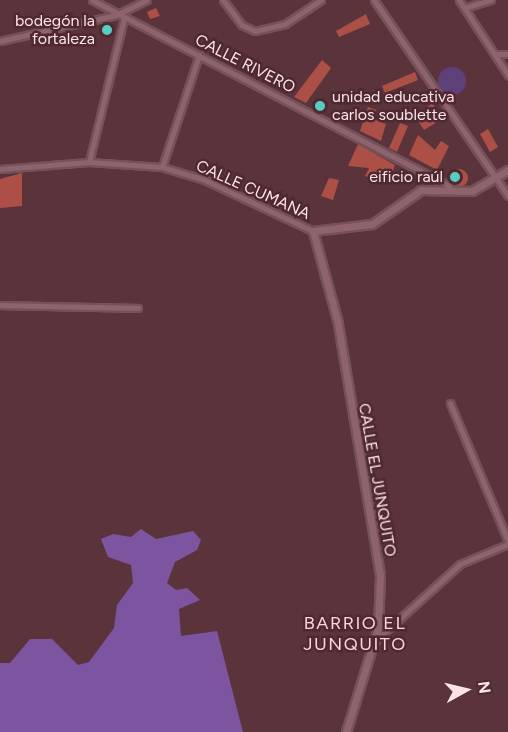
<!DOCTYPE html>
<meta charset="utf-8">
<style>
body{margin:0}
#map{position:relative;width:508px;height:732px;overflow:hidden;background:#5b333b;font-family:Figtree,sans-serif}
div>[style]{position:absolute}
.green>*{inset:0;background:#5e4179}
.round{border-radius:50%}
.forest>*{inset:0;background:#7d54a0}
.building>*{inset:0;background:#ac5047}
.roads{filter:drop-shadow(2px 0 #735259) drop-shadow(-2px 0 #735259) drop-shadow(0 2px #735259) drop-shadow(0 -2px #735259)}
.minor>*{height:5px;margin:-2.5px;padding:0 2.5px;transform-origin:2.5px;border-radius:2.5px;background:#8f636b}
.tertiary>*{height:7px;margin:-3.5px;padding:0 3.5px;transform-origin:3.5px;border-radius:3.5px;background:#8f636b}
.dots>*{width:16px;height:16px;translate:-50% -50%;box-sizing:border-box;border:3px solid #4f2931;border-radius:50%}
span{translate:-50% -50%;white-space:nowrap;text-align:center;line-height:1.15;-webkit-text-stroke:5px #4f2931;paint-order:stroke}
.poi-label{font-size:16px;color:#fde3e7}
.right{translate:-100% -50%;text-align:right}
.left{translate:0 -50%;text-align:left}
.street-label{font-size:16px;color:#fde3e7}
.neighbourhood-label{font-size:18px;color:#fdd4db;letter-spacing:1.5px}
.north{position:absolute;left:436px;top:660px;width:60px;height:60px;-webkit-text-stroke:4px #4f2931;paint-order:stroke;rotate:82deg;font-size:16px;font-weight:700;line-height:24px;text-align:center;color:#fde3e7}
.north::after{content:'';display:block;margin:auto;width:21px;height:27px;background:#fde3e7;clip-path:polygon(50% 0,100% 100%,50% 72%,0 100%)}
</style>
<div id="map">
<div class="green">
<div class="round" style="left:438px;top:67px;width:28px;height:28px"></div>
</div>
<div class="forest">
<div style="clip-path:polygon(141px 529px,156px 539px,193px 531px,201px 540px,197px 550px,175px 562px,167px 583px,176px 590px,187px 588px,200px 600px,179px 609px,181px 636px,217px 631px,243px 732px,0 732px,0 663px,10px 663px,30px 639px,52px 639px,78px 665px,89px 662px,114px 628px,117px 605px,133px 583px,131px 565px,108px 557px,101px 539px,113px 534px,131px 537px)"></div>
</div>
<div class="building">
<div style="clip-path:polygon(156px 8px,160px 16px,150px 19px,147px 12px)"></div>
<div style="clip-path:polygon(366px 14px,370px 24px,339px 37px,336px 31px)"></div>
<div style="clip-path:polygon(322px 60px,331px 68px,306px 103px,294px 97px)"></div>
<div style="clip-path:polygon(415px 72px,418px 80px,385px 93px,382px 86px)"></div>
<div style="clip-path:polygon(432px 103px,442px 119px,424px 130px,416px 118px)"></div>
<div style="clip-path:polygon(368px 107px,376px 110px,373px 119px,386px 124px,381px 141px,360px 131px)"></div>
<div style="clip-path:polygon(400px 123px,408px 126px,397px 152px,389px 148px)"></div>
<div style="clip-path:polygon(488px 129px,498px 147px,490px 152px,480px 134px)"></div>
<div style="clip-path:polygon(418px 135px,435px 150px,441px 141px,449px 146px,437px 170px,409px 155px)"></div>
<div style="clip-path:polygon(358px 144px,395px 165px,391px 176px,380px 171px,377px 179px,370px 178px,365px 176px,369px 168px,348px 166px)"></div>
<div class="round" style="left:450px;top:169px;width:18px;height:18px"></div>
<div style="clip-path:polygon(22px 173px,22px 206px,0 208px,0 179px)"></div>
<div style="clip-path:polygon(329px 178px,339px 180px,333px 200px,321px 196px)"></div>
</div>
<div class="roads">
<div class="minor">
<div style="left:92px;top:0;width:403px;rotate:27.5deg"></div>
<div style="left:223px;top:0;width:31px;rotate:53deg"></div>
<div style="left:242px;top:25px;width:14px;rotate:25deg"></div>
<div style="left:255px;top:31px;width:31px;rotate:-13deg"></div>
<div style="left:285px;top:24px;width:43px;rotate:-33.7deg"></div>
<div style="left:374px;top:0;width:237px;rotate:55.6deg"></div>
<div style="left:459px;top:0;width:90px;rotate:56.8deg"></div>
<div style="left:464px;top:8px;width:28px;rotate:-17deg"></div>
<div style="left:0;top:41px;width:119px;rotate:-12.6deg"></div>
<div style="left:116px;top:15px;width:34px;rotate:-26deg"></div>
<div style="left:495px;top:54px;width:13px"></div>
<div style="left:89px;top:162px;width:148px;rotate:-76.3deg"></div>
<div style="left:162px;top:167px;width:118px;rotate:-71.7deg"></div>
<div style="left:0;top:169px;width:89px;rotate:-4.5deg"></div>
<div style="left:89px;top:162px;width:73px;rotate:3.9deg"></div>
<div style="left:162px;top:167px;width:45px;rotate:16.8deg"></div>
<div style="left:205px;top:180px;width:119px;rotate:25.3deg"></div>
<div style="left:0;top:305px;width:138px;rotate:1.2deg"></div>
<div style="left:450px;top:403px;width:150px;rotate:67.2deg"></div>
<div style="left:374px;top:642px;width:116px;rotate:-42.2deg"></div>
<div style="left:460px;top:564px;width:52px;rotate:-22.6deg"></div>
</div>
<div class="tertiary">
<div style="left:346px;top:732px;width:109px;rotate:-72.9deg"></div>
<div style="left:378px;top:628px;width:53px;rotate:-87.8deg"></div>
<div style="left:380px;top:575px;width:255px;rotate:-99.5deg"></div>
<div style="left:338px;top:323px;width:95px;rotate:-105.2deg"></div>
<div style="left:313px;top:231px;width:59px;rotate:-6.8deg"></div>
<div style="left:372px;top:224px;width:60px;rotate:-34.8deg"></div>
<div style="left:421px;top:190px;width:51px;rotate:1.1deg"></div>
<div style="left:472px;top:191px;width:42px;rotate:-30.3deg"></div>
</div>
</div>
<div class="dots">
<div style="left:107px;top:30px;background:#56cec3"></div>
<div style="left:320px;top:106px;background:#56cec3"></div>
<div style="left:455px;top:177px;background:#56cec3"></div>
</div>
<div class="poi-label">
<span class="right" style="left:95px;top:30px">bodegón la<br>fortaleza</span>
<span class="left" style="left:332px;top:106px">unidad educativa<br>carlos soublette</span>
<span class="right" style="left:443px;top:177px">eificio raúl</span>
</div>
<div class="street-label">
<span style="left:245px;top:64px;rotate:27deg">CALLE RIVERO</span>
<span style="left:253px;top:190px;rotate:24deg">CALLE CUMANA</span>
<span style="left:377px;top:480px;rotate:80deg">CALLE EL JUNQUITO</span>
</div>
<div class="neighbourhood-label">
<span style="left:355px;top:634px">BARRIO EL<br>JUNQUITO</span>
</div>
<div class="north">N</div>
</div>
